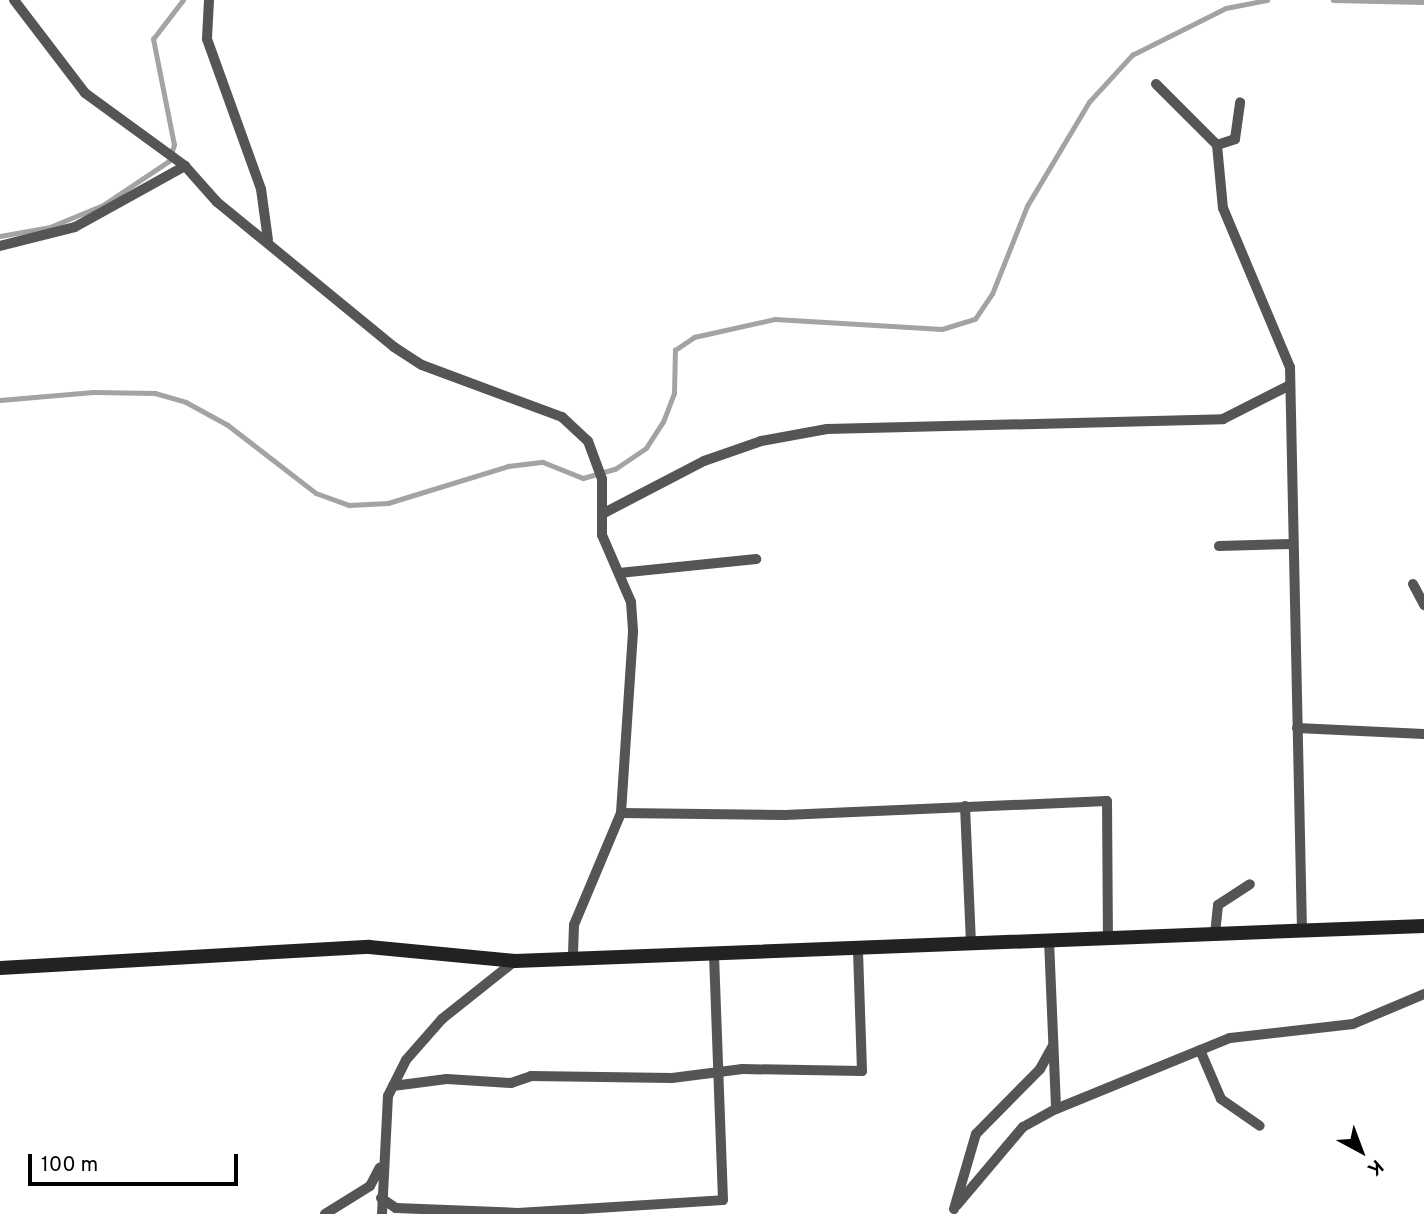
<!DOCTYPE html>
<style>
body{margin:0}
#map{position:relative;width:1424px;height:1214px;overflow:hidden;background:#fff;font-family:Overpass,sans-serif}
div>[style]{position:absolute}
.stream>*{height:4.5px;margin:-2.25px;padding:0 2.25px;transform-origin:2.25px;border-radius:2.25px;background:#a3a3a3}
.street>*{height:10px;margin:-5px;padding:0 5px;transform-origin:5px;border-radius:5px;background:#555}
.secondary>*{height:14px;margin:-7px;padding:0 7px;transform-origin:7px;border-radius:7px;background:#222}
span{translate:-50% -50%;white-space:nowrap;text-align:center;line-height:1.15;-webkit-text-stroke:6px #fff;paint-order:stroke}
.north{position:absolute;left:1326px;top:1116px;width:70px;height:70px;-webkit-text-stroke:5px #fff;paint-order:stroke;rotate:139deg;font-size:19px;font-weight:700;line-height:28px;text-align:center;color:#000}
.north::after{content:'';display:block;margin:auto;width:24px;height:32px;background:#000;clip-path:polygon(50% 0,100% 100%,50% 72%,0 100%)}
.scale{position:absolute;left:28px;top:1154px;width:210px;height:32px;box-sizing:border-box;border:4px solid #000;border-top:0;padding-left:9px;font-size:21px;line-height:24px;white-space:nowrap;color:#000;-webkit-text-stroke:5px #fff;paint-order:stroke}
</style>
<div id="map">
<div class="stream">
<div style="left:1333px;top:0;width:91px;rotate:1.3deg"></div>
<div style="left:0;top:236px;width:51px;rotate:-10.2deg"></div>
<div style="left:50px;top:227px;width:57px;rotate:-22.5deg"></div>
<div style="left:103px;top:205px;width:79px;rotate:-33.7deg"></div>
<div style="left:169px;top:161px;width:17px;rotate:-73deg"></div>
<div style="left:174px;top:145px;width:108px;rotate:-101.2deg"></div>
<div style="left:153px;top:39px;width:49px;rotate:-52.4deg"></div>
<div style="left:0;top:400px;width:93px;rotate:-4.9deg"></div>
<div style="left:93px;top:392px;width:62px;rotate:0.9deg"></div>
<div style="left:155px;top:393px;width:32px;rotate:16deg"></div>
<div style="left:186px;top:402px;width:48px;rotate:28.7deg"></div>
<div style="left:228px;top:425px;width:111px;rotate:37.7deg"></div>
<div style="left:316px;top:493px;width:35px;rotate:20deg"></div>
<div style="left:349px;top:505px;width:39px;rotate:-3deg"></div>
<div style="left:388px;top:503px;width:126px;rotate:-17.1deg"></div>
<div style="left:508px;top:466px;width:35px;rotate:-7deg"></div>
<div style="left:543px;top:462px;width:43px;rotate:21.8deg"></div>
<div style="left:583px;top:478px;width:33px;rotate:-16deg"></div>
<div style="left:615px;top:469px;width:37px;rotate:-34deg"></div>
<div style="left:646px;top:448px;width:31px;rotate:-57deg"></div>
<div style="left:663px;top:422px;width:31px;rotate:-69deg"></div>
<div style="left:674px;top:393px;width:43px;rotate:-88.7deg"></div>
<div style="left:675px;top:350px;width:23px;rotate:-34deg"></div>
<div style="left:694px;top:337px;width:83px;rotate:-12.5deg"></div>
<div style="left:775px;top:319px;width:167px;rotate:3.4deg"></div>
<div style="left:942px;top:329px;width:34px;rotate:-17deg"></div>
<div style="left:975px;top:319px;width:30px;rotate:-56deg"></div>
<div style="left:992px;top:294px;width:95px;rotate:-68.3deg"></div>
<div style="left:1027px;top:206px;width:121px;rotate:-59.2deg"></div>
<div style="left:1089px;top:102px;width:64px;rotate:-47.5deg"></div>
<div style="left:1132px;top:55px;width:105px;rotate:-26.6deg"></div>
<div style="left:1226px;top:8px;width:42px;rotate:-11deg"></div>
</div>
<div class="street">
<div style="left:14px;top:0;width:117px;rotate:52.6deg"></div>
<div style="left:85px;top:93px;width:124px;rotate:36.1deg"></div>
<div style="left:185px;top:166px;width:48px;rotate:48.4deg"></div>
<div style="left:217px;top:202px;width:229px;rotate:39.3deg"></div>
<div style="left:394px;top:347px;width:33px;rotate:33deg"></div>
<div style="left:422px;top:365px;width:149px;rotate:20.4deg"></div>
<div style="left:562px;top:417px;width:35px;rotate:43deg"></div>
<div style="left:588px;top:441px;width:40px;rotate:69.8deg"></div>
<div style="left:602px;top:479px;width:56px;rotate:90deg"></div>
<div style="left:602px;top:535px;width:73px;rotate:66.6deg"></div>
<div style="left:631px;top:602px;width:30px;rotate:86deg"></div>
<div style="left:633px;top:632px;width:181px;rotate:93.8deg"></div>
<div style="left:621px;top:813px;width:121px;rotate:112.8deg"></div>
<div style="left:574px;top:925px;width:34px;rotate:92deg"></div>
<div style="left:209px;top:0;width:39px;rotate:93deg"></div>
<div style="left:207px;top:39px;width:159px;rotate:70.2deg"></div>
<div style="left:261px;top:189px;width:51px;rotate:82.2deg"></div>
<div style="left:1156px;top:84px;width:86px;rotate:45deg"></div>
<div style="left:1217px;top:145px;width:63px;rotate:84.6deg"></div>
<div style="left:1223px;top:208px;width:173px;rotate:67.2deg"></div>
<div style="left:1290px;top:367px;width:563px;rotate:88.78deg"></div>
<div style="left:1217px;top:145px;width:19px;rotate:-18deg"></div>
<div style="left:1235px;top:139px;width:37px;rotate:-82deg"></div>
<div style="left:0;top:246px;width:77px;rotate:-14.2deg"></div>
<div style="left:75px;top:227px;width:126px;rotate:-29deg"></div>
<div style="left:604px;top:513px;width:113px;rotate:-27.5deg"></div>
<div style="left:704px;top:461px;width:60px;rotate:-19.3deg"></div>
<div style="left:761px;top:441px;width:67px;rotate:-10.3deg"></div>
<div style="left:827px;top:429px;width:396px;rotate:-1.4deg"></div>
<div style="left:1223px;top:419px;width:73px;rotate:-26.9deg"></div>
<div style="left:1219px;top:546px;width:73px;rotate:-1.6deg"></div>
<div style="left:619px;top:573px;width:138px;rotate:-5.8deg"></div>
<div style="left:1413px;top:584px;width:24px;rotate:62deg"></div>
<div style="left:1297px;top:728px;width:127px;rotate:2.7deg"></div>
<div style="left:965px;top:806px;width:137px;rotate:87.5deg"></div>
<div style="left:621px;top:813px;width:164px;rotate:0.7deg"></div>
<div style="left:785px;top:815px;width:322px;rotate:-2.5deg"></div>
<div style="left:1107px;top:801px;width:137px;rotate:89.6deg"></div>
<div style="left:1215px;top:934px;width:29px;rotate:-84deg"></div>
<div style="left:1218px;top:905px;width:38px;rotate:-33deg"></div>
<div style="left:1049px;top:940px;width:169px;rotate:87.6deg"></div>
<div style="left:1056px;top:1109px;width:188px;rotate:-22.2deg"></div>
<div style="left:1230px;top:1038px;width:124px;rotate:-6.5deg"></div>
<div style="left:1353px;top:1024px;width:77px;rotate:-22.9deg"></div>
<div style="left:1200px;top:1050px;width:53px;rotate:66.8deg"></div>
<div style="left:1221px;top:1099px;width:47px;rotate:34.7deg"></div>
<div style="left:393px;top:1086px;width:54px;rotate:-7.4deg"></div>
<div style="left:447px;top:1079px;width:64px;rotate:3.6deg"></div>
<div style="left:511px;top:1083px;width:21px;rotate:-19deg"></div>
<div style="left:531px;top:1076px;width:141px;rotate:0.8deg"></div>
<div style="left:672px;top:1078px;width:71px;rotate:-7.3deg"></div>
<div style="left:742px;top:1069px;width:120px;rotate:1deg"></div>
<div style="left:862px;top:1071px;width:123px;rotate:-91.9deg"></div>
<div style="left:381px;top:1198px;width:18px;rotate:34deg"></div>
<div style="left:396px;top:1208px;width:122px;rotate:2.3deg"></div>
<div style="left:518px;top:1213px;width:205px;rotate:-3.6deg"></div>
<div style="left:723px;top:1200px;width:247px;rotate:-92.1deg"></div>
<div style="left:957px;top:1205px;width:102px;rotate:-49.8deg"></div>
<div style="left:1023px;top:1127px;width:38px;rotate:-29deg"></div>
<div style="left:954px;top:1209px;width:78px;rotate:-73.7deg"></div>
<div style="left:976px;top:1134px;width:91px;rotate:-45.4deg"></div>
<div style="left:1040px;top:1069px;width:26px;rotate:-61deg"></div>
<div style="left:325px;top:1214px;width:53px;rotate:-31.9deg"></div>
<div style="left:370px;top:1186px;width:21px;rotate:-62deg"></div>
<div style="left:382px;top:1214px;width:118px;rotate:-87.1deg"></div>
<div style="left:388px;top:1096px;width:40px;rotate:-63.4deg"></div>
<div style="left:406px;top:1060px;width:55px;rotate:-48.7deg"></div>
<div style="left:442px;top:1019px;width:93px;rotate:-38.5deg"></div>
</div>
<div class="secondary">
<div style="left:0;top:968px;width:370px;rotate:-3.3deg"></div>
<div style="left:369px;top:947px;width:147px;rotate:5.5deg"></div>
<div style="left:515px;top:961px;width:910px;rotate:-2.21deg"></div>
</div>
<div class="north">K</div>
<div class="scale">100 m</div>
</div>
